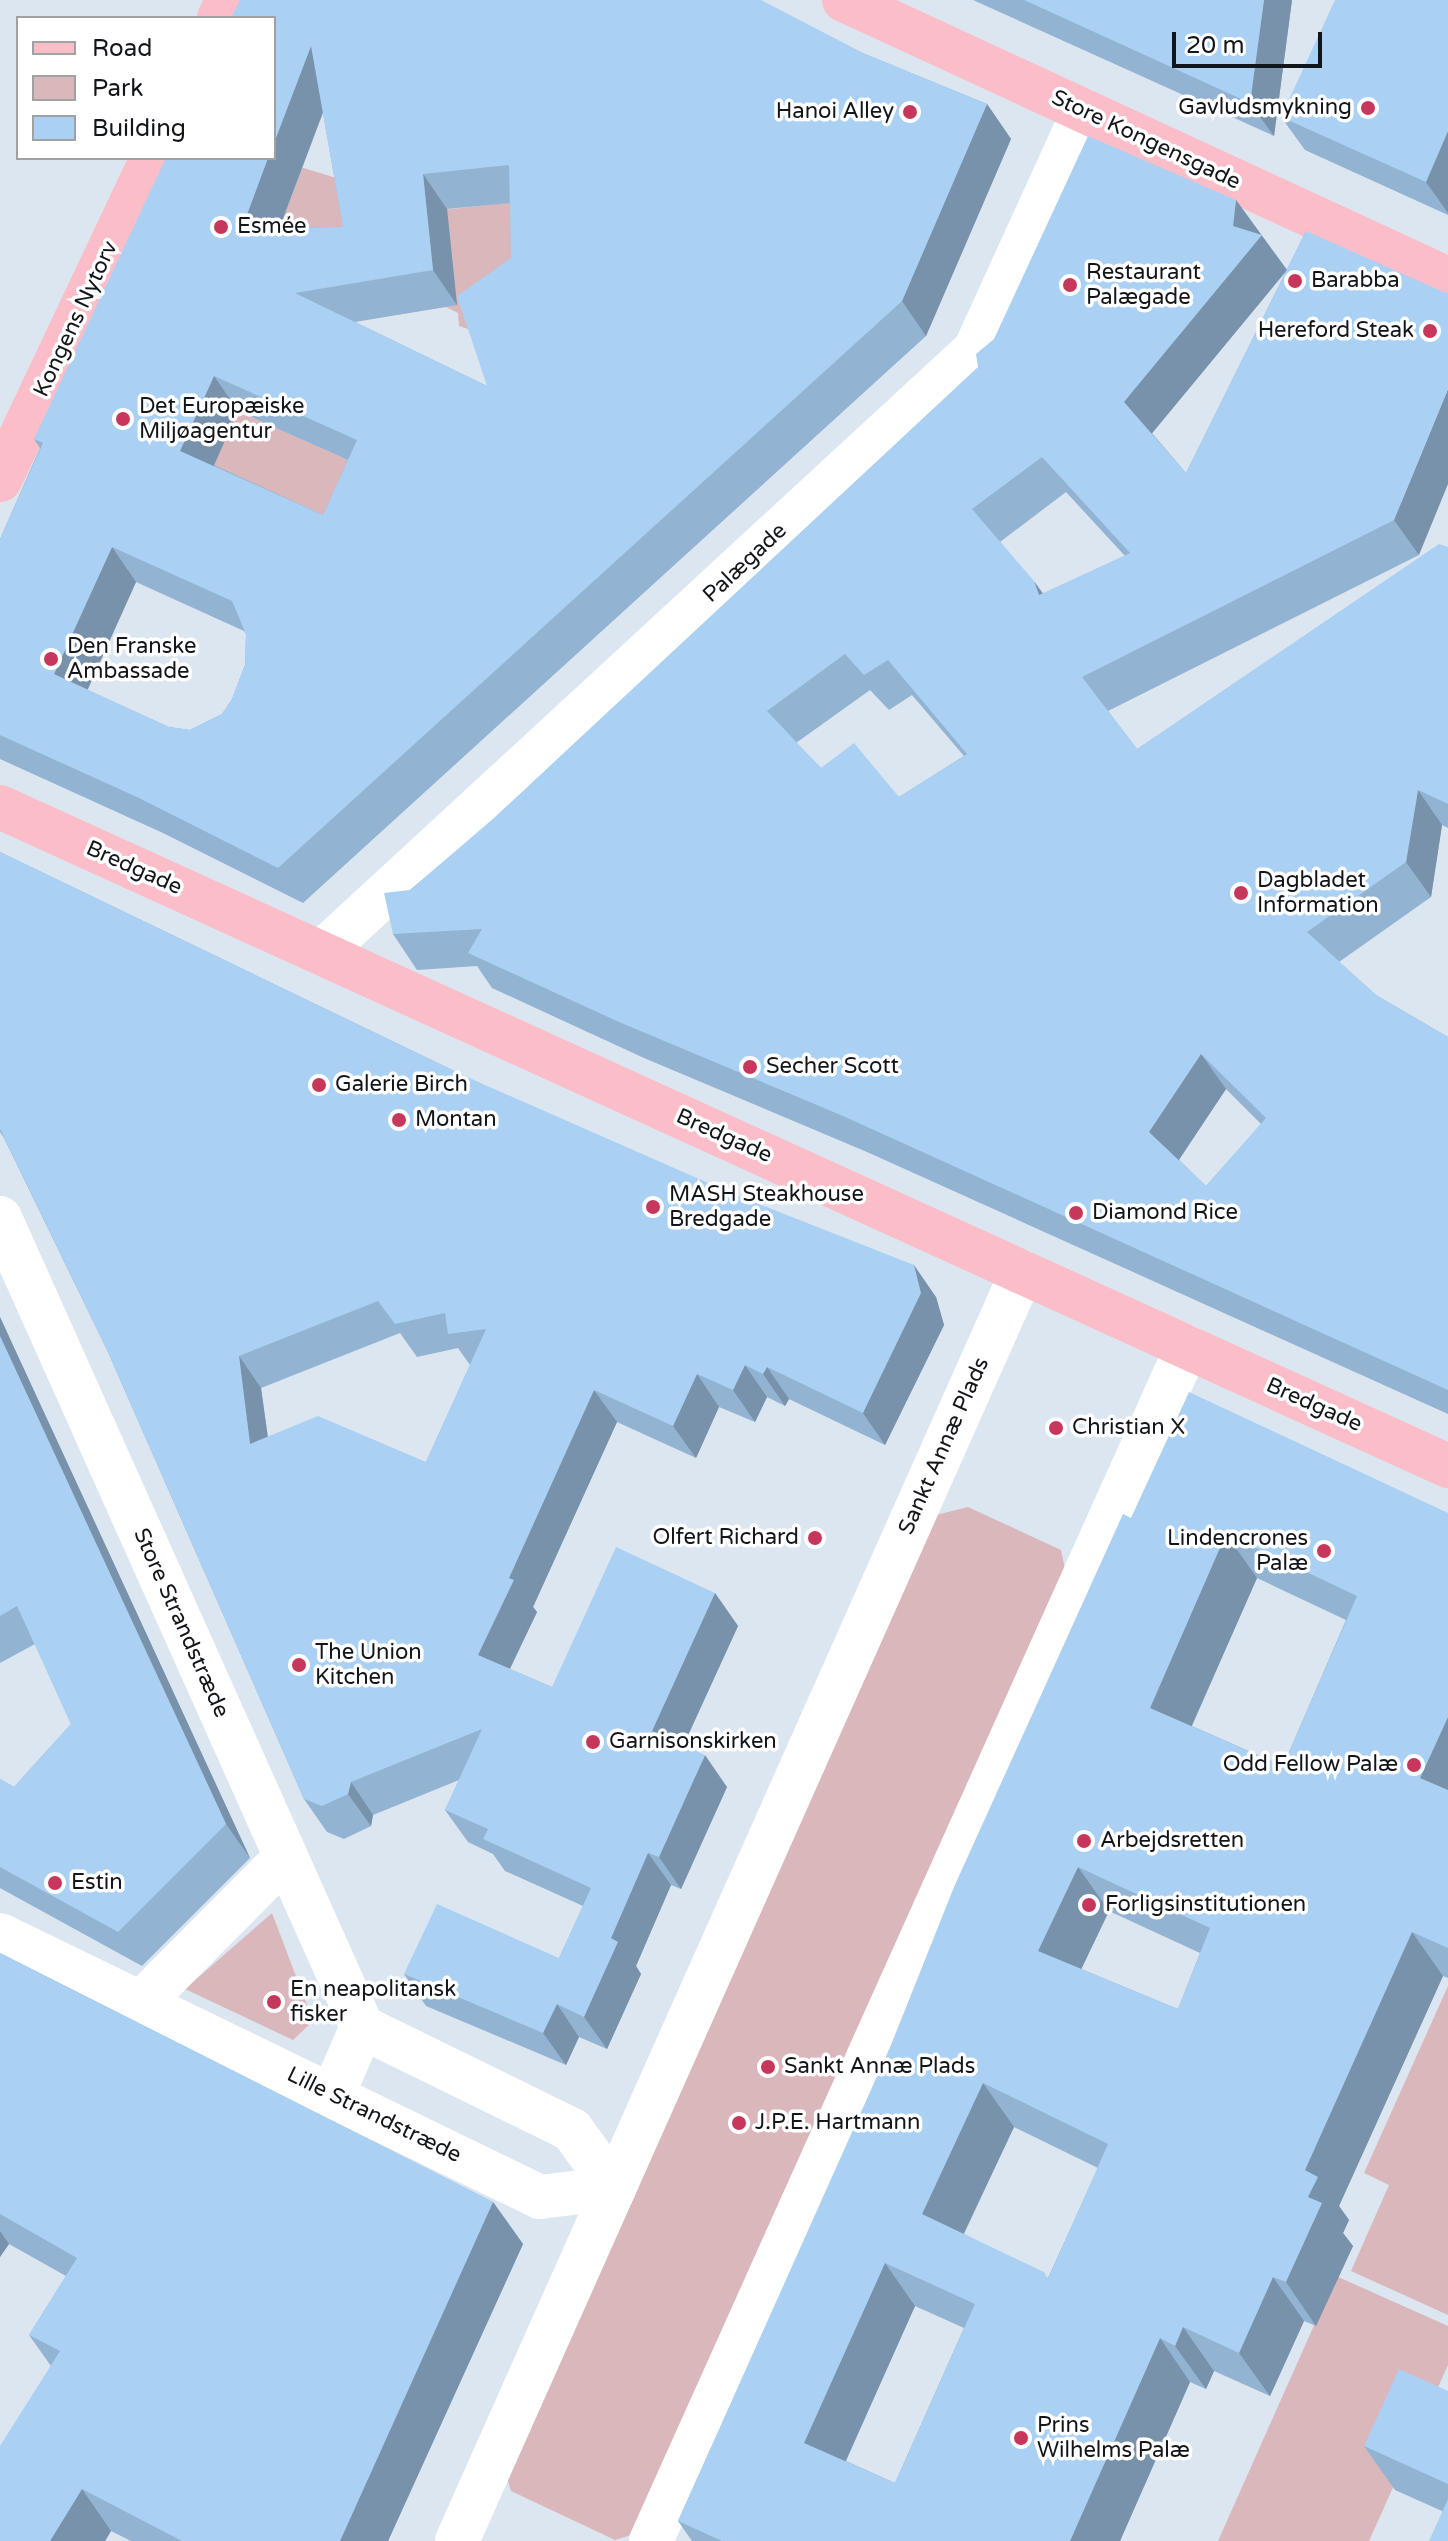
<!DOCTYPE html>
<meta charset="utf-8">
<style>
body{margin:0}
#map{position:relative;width:1448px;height:2541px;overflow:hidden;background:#dce6f0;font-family:"Varela Round",sans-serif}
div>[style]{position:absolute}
.green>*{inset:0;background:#dab7bb}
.street>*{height:44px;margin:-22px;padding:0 22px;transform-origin:22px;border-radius:22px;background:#fff}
.primary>*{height:44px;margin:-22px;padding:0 22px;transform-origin:22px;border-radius:22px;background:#fbbdc7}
.wall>*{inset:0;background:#92b3d1}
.shaded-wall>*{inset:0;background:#7792aa}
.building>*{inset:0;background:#aad0f3}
.dots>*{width:22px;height:22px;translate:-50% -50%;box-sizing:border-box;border:4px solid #fff;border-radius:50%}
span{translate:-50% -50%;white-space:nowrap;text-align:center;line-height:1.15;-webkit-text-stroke:7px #fff;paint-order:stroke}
.poi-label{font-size:22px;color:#121519}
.right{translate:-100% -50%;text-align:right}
.left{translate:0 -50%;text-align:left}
.street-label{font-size:22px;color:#121519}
.legend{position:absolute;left:16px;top:16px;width:260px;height:144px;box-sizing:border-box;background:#fff;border:2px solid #a0a1a3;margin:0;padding:10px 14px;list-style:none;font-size:24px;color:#121519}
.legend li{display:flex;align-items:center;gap:16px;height:40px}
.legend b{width:40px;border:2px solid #a0a1a3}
.scale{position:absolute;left:1172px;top:32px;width:150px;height:36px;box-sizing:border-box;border:4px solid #121519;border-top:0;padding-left:10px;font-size:24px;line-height:28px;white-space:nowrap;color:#121519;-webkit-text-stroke:6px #fff;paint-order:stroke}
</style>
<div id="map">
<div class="green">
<div style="clip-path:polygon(287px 163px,442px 210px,533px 200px,536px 293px,482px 334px,459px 326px,458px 313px,446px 307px,389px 316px,246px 307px,296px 184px)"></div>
<div style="clip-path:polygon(238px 411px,384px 476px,383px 550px,205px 486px)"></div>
<div style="clip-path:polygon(968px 1507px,1061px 1550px,1065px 1569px,634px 2534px,615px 2540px,511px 2491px,505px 2471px,936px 1515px)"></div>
<div style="clip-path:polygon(272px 1913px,313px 2021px,293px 2040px,185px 1989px)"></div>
<div style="clip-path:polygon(1448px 1986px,1448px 2315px,1351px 2271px,1389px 2185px,1364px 2173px)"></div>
<div style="clip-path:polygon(1336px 2276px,1448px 2326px,1448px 2365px,1369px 2541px,1218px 2541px)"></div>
</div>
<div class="street">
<div style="left:321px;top:953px;width:890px;rotate:-42.68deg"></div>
<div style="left:975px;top:350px;width:263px;rotate:-65.5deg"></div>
<div style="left:0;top:1218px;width:886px;rotate:65.89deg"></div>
<div style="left:362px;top:2027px;width:234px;rotate:26.1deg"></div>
<div style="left:572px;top:2130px;width:72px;rotate:54.1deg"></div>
<div style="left:614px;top:2188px;width:75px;rotate:173.1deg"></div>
<div style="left:540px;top:2197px;width:600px;rotate:-154.12deg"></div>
<div style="left:140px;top:2004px;width:207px;rotate:-45.2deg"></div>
<div style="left:333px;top:2094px;width:73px;rotate:-66.6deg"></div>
<div style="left:457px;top:2541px;width:1389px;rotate:-66deg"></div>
<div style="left:651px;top:2541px;width:1309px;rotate:-65.82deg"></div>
</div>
<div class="primary">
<div style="left:844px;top:0;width:665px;rotate:24.79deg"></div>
<div style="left:219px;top:18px;width:20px;rotate:-66deg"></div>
<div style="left:0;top:480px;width:356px;rotate:-64.7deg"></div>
<div style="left:0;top:807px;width:1591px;rotate:24.47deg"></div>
</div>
<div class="wall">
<div style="clip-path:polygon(973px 0,1292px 0,1274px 136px)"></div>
<div style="clip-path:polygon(1448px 0,1448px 215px,1305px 150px,1281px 117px)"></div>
<div style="clip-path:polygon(evenodd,274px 18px,865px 54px,987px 104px,1011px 139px,926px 336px,303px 903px,163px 833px,0 759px,0 539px,40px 448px,34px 439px,274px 18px,323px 113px,343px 227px,280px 227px,323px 113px,274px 18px,510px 203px,511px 258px,487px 386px,355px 322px,457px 305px,447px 209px,510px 203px,274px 18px,238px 411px,348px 460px,323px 515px,214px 465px,238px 411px,274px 18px,136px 582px,244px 631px,246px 634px,245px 665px,232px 699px,222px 714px,190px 730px,169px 727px,87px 690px,136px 582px)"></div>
<div style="clip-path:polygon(evenodd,1236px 200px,1287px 270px,1152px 433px,1186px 473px,1306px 231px,1419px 555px,1108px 711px,1137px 749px,1448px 547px,1448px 828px,1442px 825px,1431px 897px,1339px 962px,1376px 995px,1448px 1037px,1448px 1414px,867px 1152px,644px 1058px,492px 988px,477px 966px,417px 970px,393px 934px,410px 890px,1236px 200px,1066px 492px,1125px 556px,1043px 594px,1000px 542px,1066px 492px,1236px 200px,870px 690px,889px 710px,912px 695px,964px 756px,899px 797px,821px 768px,796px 743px,870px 690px,1236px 200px,1226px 1089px,1261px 1124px,1206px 1186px,1179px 1160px,1226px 1089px)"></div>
<div style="clip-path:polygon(evenodd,0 852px,469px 1078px,936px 1297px,944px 1325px,885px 1445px,789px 1399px,785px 1406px,767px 1397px,755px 1422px,719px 1407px,696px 1458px,617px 1422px,533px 1607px,537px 1612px,510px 1669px,552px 1687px,715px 1593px,738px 1626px,683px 1745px,727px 1787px,681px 1889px,671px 1885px,636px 1966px,641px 1974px,607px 2049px,579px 2037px,566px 2065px,426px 2006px,404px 1974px,559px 1958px,583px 1906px,505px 1871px,493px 1854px,468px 1842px,445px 1810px,459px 1780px,373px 1815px,371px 1826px,344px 1839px,327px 1832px,304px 1799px,107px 1350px,4px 1138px,0 1132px,0 852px,400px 1333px,417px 1357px,458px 1348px,470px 1365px,426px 1462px,268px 1437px,261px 1388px,400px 1333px)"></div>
<div style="clip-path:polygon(0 1317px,250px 1858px,142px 1966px,0 1888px,0 1779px,14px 1787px,71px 1724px,35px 1644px,0 1663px)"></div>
<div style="clip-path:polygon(evenodd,1448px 1513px,1448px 1978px,1443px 1976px,1339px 2206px,1349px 2220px,1343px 2233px,1353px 2246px,1316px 2326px,1304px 2321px,1270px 2396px,1214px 2371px,1206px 2389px,1190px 2382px,1120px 2541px,692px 2541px,678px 2521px,1131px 1518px,1448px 1513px,1257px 1578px,1346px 1620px,1283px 1766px,1192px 1726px,1257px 1578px,1448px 1513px,1109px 1911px,1200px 1953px,1178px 2009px,1081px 1969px,1109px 1911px,1448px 1513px,1014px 2127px,1098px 2168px,1048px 2278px,964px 2234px,1014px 2127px,1448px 1513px,915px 2306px,964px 2328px,895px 2483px,846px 2461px,915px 2306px)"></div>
<div style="clip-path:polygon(0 1953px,493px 2202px,523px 2244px,388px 2541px,131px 2541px,111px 2531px,105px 2541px,0 2541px,51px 2366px,29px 2335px,66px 2276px,9px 2244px,0 2257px)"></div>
<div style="clip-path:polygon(1448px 2391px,1448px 2541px,1442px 2511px,1395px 2490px,1364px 2446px)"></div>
</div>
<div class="shaded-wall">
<div style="clip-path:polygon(1264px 0,1292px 0,1274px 136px,1250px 103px)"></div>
<div style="clip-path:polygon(311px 46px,335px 80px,266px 263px,242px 228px,268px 158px,274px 158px,274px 143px)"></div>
<div style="clip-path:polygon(987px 104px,1011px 139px,926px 336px,902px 301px)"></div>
<div style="clip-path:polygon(1448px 131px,1448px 213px,1426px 182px)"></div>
<div style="clip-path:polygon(423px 174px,447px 209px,457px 305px,433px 270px)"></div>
<div style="clip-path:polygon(1236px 200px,1287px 270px,1149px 437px,1124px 402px,1233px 226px)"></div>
<div style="clip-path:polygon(214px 376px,238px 411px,205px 486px,180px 451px)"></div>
<div style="clip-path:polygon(1448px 389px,1448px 484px,1419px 555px,1394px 520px)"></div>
<div style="clip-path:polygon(112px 547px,136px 582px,79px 709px,54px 674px)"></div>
<div style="clip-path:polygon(1034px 581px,1059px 616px,1039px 595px)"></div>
<div style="clip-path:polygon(1418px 790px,1442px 825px,1431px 897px,1406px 862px)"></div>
<div style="clip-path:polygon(1201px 1054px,1226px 1089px,1174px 1167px,1149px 1132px)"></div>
<div style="clip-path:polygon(914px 1265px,936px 1297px,944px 1325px,885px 1445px,863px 1413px)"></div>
<div style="clip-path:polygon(0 1317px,16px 1352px,250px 1858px,226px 1824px,0 1336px)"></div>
<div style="clip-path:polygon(239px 1356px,261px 1388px,273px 1476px,250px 1444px)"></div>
<div style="clip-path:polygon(745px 1365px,767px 1397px,755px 1422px,733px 1390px)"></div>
<div style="clip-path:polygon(767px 1367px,789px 1399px,785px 1406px,763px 1374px)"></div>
<div style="clip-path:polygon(697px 1374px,719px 1407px,696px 1458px,673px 1426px)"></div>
<div style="clip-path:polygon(594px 1390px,617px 1422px,533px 1607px,537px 1612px,501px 1687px,478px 1655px,509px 1578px)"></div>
<div style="clip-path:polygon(1226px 1534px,1257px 1578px,1180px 1752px,1150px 1708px)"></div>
<div style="clip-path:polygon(715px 1593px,738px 1626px,675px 1764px,652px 1731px)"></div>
<div style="clip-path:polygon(1448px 1717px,1448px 1817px,1420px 1778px)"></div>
<div style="clip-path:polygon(705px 1755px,727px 1787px,681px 1889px,659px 1857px)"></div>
<div style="clip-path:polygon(351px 1782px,373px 1815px,371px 1826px,348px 1794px)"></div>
<div style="clip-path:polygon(648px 1853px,671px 1885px,636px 1966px,641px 1974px,607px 2049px,584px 2017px,611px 1938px)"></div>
<div style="clip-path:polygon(1078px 1867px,1109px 1911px,1069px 1995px,1038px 1951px)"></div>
<div style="clip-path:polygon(1412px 1932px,1443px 1976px,1339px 2206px,1349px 2220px,1343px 2233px,1353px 2246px,1316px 2326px,1286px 2282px,1308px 2197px,1305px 2170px)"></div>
<div style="clip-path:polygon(557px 2004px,579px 2037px,566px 2065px,543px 2033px)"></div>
<div style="clip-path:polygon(983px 2083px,1014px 2127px,952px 2258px,922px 2214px)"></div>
<div style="clip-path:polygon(493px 2202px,523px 2244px,388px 2541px,340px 2541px)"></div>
<div style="clip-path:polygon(0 2231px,9px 2244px,0 2257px)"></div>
<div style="clip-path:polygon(885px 2263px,915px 2306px,834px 2487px,804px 2443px)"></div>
<div style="clip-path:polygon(1273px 2277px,1304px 2321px,1270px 2396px,1239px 2353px)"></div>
<div style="clip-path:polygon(1183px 2327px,1214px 2371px,1206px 2389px,1175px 2346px)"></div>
<div style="clip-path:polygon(1160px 2338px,1190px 2382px,1120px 2541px,1070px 2541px)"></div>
<div style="clip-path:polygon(82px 2489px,111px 2531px,105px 2541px,50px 2541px)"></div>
</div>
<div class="building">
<div style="clip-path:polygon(evenodd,240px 0,761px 0,865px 54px,987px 104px,902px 301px,278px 868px,139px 798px,0 735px,0 539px,43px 443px,34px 439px,166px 158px,268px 158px,242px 228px,343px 227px,311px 46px,274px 143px,274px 18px,231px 18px,240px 0,509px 165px,511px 258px,457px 296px,487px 386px,295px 293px,433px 270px,423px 174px,509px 165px,240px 0,214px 376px,357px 440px,323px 515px,180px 451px,214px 376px,240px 0,112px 547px,232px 601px,246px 634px,245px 665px,232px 699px,222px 714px,190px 730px,169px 727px,54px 674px,112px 547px)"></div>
<div style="clip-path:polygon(1024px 0,1264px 0,1250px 103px)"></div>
<div style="clip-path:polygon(1335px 0,1448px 0,1448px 131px,1426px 182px,1281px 117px)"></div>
<div style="clip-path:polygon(evenodd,1088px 136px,1236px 200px,1233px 226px,1262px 235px,1124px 402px,1186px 473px,1306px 231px,1448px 294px,1448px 389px,1394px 520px,1082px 677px,1137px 749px,1439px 544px,1448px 547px,1448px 804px,1418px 790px,1406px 862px,1307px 932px,1376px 995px,1448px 1037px,1448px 1390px,843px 1116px,619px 1022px,468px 953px,482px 929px,393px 934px,384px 893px,410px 890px,494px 818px,978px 367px,976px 354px,994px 339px,1088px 136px,1042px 457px,1130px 553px,1039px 595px,1034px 581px,972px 509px,1042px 457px,1088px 136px,845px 654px,864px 675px,888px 660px,967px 754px,899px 797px,854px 743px,821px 768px,767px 711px,845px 654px,1088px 136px,1201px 1054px,1266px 1118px,1206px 1186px,1149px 1132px,1201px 1054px)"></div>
<div style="clip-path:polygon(evenodd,0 852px,469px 1078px,731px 1193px,914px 1265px,921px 1293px,863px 1413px,767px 1367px,763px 1374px,745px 1365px,733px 1390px,697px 1374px,673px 1426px,594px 1390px,509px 1578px,514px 1580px,478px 1655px,552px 1687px,616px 1547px,715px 1593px,652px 1731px,705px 1755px,659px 1857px,648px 1853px,611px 1938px,618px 1942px,584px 2017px,557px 2004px,543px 2033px,404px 1974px,437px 1904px,559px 1958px,591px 1888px,483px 1839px,488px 1829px,445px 1810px,482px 1729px,351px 1782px,348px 1794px,322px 1806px,304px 1799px,107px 1350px,0 1129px,0 852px,378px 1301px,395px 1324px,445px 1313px,448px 1334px,486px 1329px,426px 1462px,318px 1416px,250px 1444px,239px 1356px,378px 1301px)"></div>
<div style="clip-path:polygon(0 1336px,226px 1824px,118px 1932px,0 1867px,0 1779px,14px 1787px,71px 1724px,17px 1606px,0 1616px)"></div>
<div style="clip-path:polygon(evenodd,1189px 1392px,1448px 1513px,1448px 1717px,1420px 1778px,1448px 1790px,1448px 1948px,1412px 1932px,1305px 2170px,1318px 2177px,1308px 2197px,1322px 2203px,1286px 2282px,1273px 2277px,1239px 2353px,1183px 2327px,1175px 2346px,1160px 2338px,1070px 2541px,722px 2541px,678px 2521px,891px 2045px,954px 1887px,1123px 1514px,1131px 1518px,1189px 1392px,1226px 1534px,1357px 1596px,1283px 1766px,1150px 1708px,1226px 1534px,1189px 1392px,1078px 1867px,1210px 1928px,1178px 2009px,1038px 1951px,1078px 1867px,1189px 1392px,983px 2083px,1108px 2144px,1048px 2279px,1044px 2272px,922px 2214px,983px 2083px,1189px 1392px,885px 2263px,975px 2304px,895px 2483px,804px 2443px,885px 2263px)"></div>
<div style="clip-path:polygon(0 1953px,493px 2202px,340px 2541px,182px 2541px,82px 2489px,50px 2541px,0 2541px,0 2446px,60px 2351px,29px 2335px,77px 2258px,0 2214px)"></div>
<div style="clip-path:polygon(1399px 2369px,1448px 2391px,1448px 2484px,1364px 2446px)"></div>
<div style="clip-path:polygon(1448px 2499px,1448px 2541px,1429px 2541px)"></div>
</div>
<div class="dots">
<div style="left:1368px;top:108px;background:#c7375c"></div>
<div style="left:910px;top:112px;background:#c7375c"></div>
<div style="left:221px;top:227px;background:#c7375c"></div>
<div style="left:1295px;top:281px;background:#c7375c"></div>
<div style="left:1070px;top:285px;background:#c7375c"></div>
<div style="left:1430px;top:331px;background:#c7375c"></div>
<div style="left:123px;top:419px;background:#c7375c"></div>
<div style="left:51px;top:659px;background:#c7375c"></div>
<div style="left:1241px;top:893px;background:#c7375c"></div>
<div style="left:750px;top:1067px;background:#c7375c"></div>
<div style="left:319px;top:1085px;background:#c7375c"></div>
<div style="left:399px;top:1120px;background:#c7375c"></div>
<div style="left:653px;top:1207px;background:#c7375c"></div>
<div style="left:1076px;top:1213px;background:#c7375c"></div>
<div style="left:1056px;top:1428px;background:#c7375c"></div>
<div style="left:815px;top:1538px;background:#c7375c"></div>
<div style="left:1324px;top:1551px;background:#c7375c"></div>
<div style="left:299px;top:1665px;background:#c7375c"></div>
<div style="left:593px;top:1742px;background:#c7375c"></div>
<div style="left:1414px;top:1765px;background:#c7375c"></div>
<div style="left:1084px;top:1841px;background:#c7375c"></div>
<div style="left:55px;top:1883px;background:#c7375c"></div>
<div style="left:1089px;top:1905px;background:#c7375c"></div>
<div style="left:274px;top:2002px;background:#c7375c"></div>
<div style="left:768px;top:2067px;background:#c7375c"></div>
<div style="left:739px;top:2123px;background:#c7375c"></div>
<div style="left:1021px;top:2438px;background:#c7375c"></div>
</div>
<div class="poi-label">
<span class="right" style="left:1352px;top:108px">Gavludsmykning</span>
<span class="right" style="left:894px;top:112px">Hanoi Alley</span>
<span class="left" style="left:237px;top:227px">Esmée</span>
<span class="left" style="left:1086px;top:285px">Restaurant<br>Palægade</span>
<span class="left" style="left:1311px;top:281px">Barabba</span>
<span class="right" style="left:1414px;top:331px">Hereford Steak</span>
<span class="left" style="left:139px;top:419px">Det Europæiske<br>Miljøagentur</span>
<span class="left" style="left:67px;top:659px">Den Franske<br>Ambassade</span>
<span class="left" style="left:1257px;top:893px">Dagbladet<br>Information</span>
<span class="left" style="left:766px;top:1067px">Secher Scott</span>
<span class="left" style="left:335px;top:1085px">Galerie Birch</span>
<span class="left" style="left:415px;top:1120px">Montan</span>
<span class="left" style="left:669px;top:1207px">MASH Steakhouse<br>Bredgade</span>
<span class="left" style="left:1092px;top:1213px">Diamond Rice</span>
<span class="left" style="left:1072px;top:1428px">Christian X</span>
<span class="right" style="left:799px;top:1538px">Olfert Richard</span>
<span class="right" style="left:1308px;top:1551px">Lindencrones<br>Palæ</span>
<span class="left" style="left:315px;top:1665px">The Union<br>Kitchen</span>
<span class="left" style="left:609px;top:1742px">Garnisonskirken</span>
<span class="right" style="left:1398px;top:1765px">Odd Fellow Palæ</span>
<span class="left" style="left:1100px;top:1841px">Arbejdsretten</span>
<span class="left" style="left:71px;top:1883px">Estin</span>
<span class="left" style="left:1105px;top:1905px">Forligsinstitutionen</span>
<span class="left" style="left:290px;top:2002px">En neapolitansk<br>fisker</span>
<span class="left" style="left:784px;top:2067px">Sankt Annæ Plads</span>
<span class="left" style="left:755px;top:2123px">J.P.E. Hartmann</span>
<span class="left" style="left:1037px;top:2438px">Prins<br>Wilhelms Palæ</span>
</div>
<div class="street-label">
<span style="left:1146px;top:140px;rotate:25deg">Store Kongensgade</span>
<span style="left:76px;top:319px;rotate:-65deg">Kongens Nytorv</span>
<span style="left:745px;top:563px;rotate:-43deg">Palægade</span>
<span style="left:134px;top:868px;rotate:24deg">Bredgade</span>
<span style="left:724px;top:1136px;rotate:24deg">Bredgade</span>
<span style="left:1314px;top:1405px;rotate:24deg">Bredgade</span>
<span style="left:944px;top:1446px;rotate:-66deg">Sankt Annæ Plads</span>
<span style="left:181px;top:1623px;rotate:66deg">Store Strandstræde</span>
<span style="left:374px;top:2115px;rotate:26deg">Lille Strandstræde</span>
</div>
<ul class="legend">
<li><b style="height:10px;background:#fbbdc7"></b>Road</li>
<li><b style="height:22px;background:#dab7bb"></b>Park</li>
<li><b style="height:22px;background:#aad0f3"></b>Building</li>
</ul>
<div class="scale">20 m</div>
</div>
